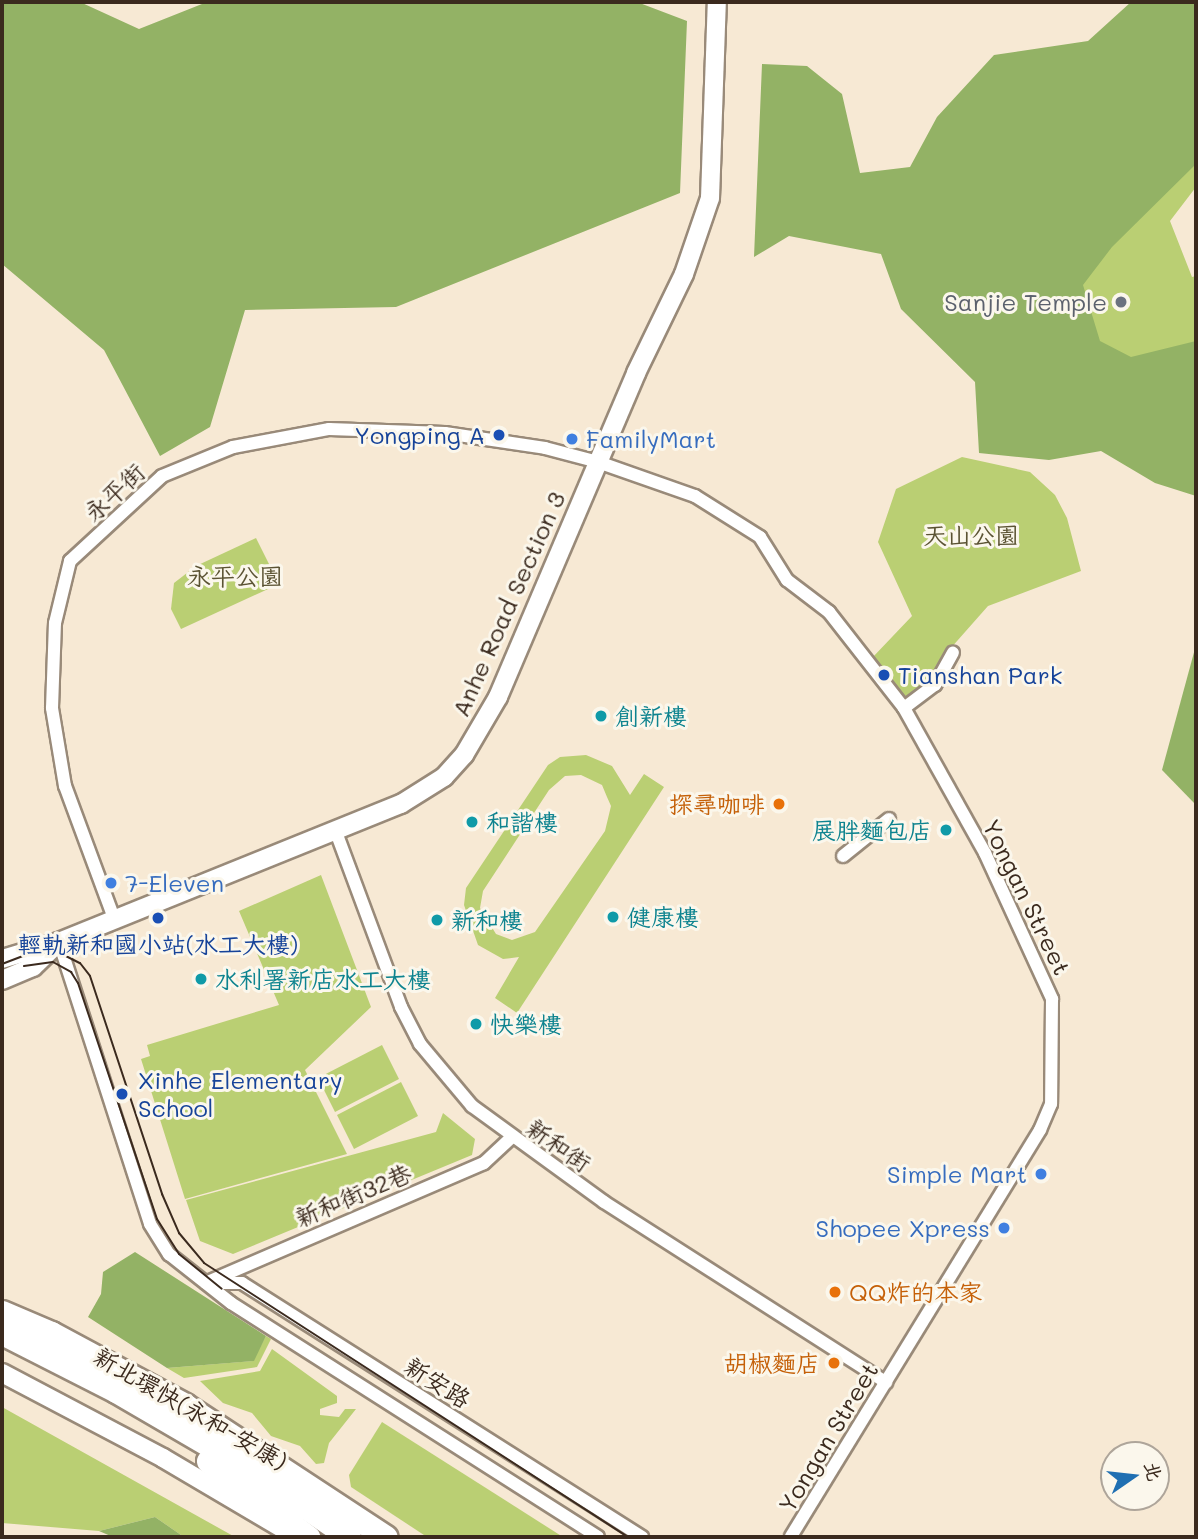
<!DOCTYPE html>
<meta charset="utf-8">
<style>
body{margin:0}
#map{position:relative;width:1198px;height:1539px;overflow:hidden;background:#f7e9d4;font-family:Mali,"LXGW WenKai TC",sans-serif}
div>[style]{position:absolute}
.green>*{inset:0;background:#bacf73}
.forest>*{inset:0;background:#93b265}
.roads{filter:drop-shadow(2px 0 #998a79) drop-shadow(-2px 0 #998a79) drop-shadow(0 2px #998a79) drop-shadow(0 -2px #998a79)}
.street>*{height:12px;margin:-6px;padding:0 6px;transform-origin:6px;border-radius:6px;background:#fff}
.secondary>*{height:18px;margin:-9px;padding:0 9px;transform-origin:9px;border-radius:9px;background:#fff}
.highway>*{height:23px;margin:-11.5px;padding:0 11.5px;transform-origin:11.5px;border-radius:11.5px;background:#fff}
.tram>*{height:2px;margin:-1px;padding:0 1px;transform-origin:1px;border-radius:1px;background:#3b2a1e}
.dots>*{width:19px;height:19px;translate:-50% -50%;box-sizing:border-box;border:4px solid #fbf7ec;border-radius:50%}
span{translate:-50% -50%;white-space:nowrap;text-align:center;line-height:1.15;-webkit-text-stroke:6px #fbf7ec;paint-order:stroke}
.worship-label{font-size:24px;color:#5b616d}
.right{translate:-100% -50%;text-align:right}
.transit-label{font-size:24px;color:#164399}
.left{translate:0 -50%;text-align:left}
.shop-label{font-size:24px;color:#366cbe}
.street-label{font-size:24px;color:#3b2a1e}
.park-label{font-size:24px;color:#5b5333}
.culture-label{font-size:24px;color:#0d838f}
.food-label{font-size:24px;color:#c56008}
.frame{position:absolute;inset:0;border:4px solid #3b2a1e;pointer-events:none}
.north{position:absolute;left:1100px;top:1441px;width:70px;height:70px;box-sizing:border-box;background:#fbf7ec;border:2px solid #aea59a;border-radius:50%;rotate:76deg;font-size:19px;font-weight:700;line-height:28px;text-align:center;color:#3b2a1e}
.north::after{content:'';display:block;margin:auto;width:24px;height:32px;background:#1f6fb2;clip-path:polygon(50% 0,100% 100%,50% 72%,0 100%)}
</style>
<div id="map">
<div class="green">
<div style="clip-path:polygon(1196px 2px,1196px 187px,1170px 221px,1192px 277px,1196px 276px,1196px 472px,1105px 429px,1045px 135px)"></div>
<div style="clip-path:polygon(962px 457px,1030px 472px,1055px 495px,1067px 518px,1081px 571px,988px 606px,950px 649px,939px 676px,903px 700px,872px 658px,912px 616px,878px 542px,896px 489px)"></div>
<div style="clip-path:polygon(256px 538px,279px 584px,181px 629px,171px 609px,174px 583px,196px 566px)"></div>
<div style="clip-path:polygon(evenodd,586px 755px,612px 766px,630px 795px,644px 774px,664px 787px,517px 1013px,495px 998px,519px 957px,503px 959px,478px 945px,464px 905px,466px 888px,548px 765px,560px 757px,586px 755px,581px 775px,602px 785px,607px 797px,611px 806px,605px 831px,535px 932px,512px 940px,496px 934px,480px 908px,483px 891px,549px 790px,565px 776px,581px 775px)"></div>
<div style="clip-path:polygon(321px 875px,371px 1007px,305px 1070px,347px 1154px,185px 1199px,141px 1059px,150px 1056px,147px 1045px,279px 1005px,239px 911px)"></div>
<div style="clip-path:polygon(382px 1045px,399px 1079px,335px 1112px,318px 1078px)"></div>
<div style="clip-path:polygon(401px 1082px,418px 1116px,354px 1149px,337px 1115px)"></div>
<div style="clip-path:polygon(443px 1113px,475px 1139px,472px 1155px,233px 1254px,200px 1241px,186px 1200px,436px 1132px)"></div>
<div style="clip-path:polygon(266px 1336px,271px 1339px,257px 1367px,184px 1378px,167px 1368px,253px 1361px)"></div>
<div style="clip-path:polygon(272px 1349px,337px 1396px,337px 1403px,320px 1409px,320px 1415px,339px 1417px,345px 1409px,356px 1409px,329px 1443px,324px 1463px,316px 1464px,300px 1446px,271px 1436px,252px 1413px,223px 1403px,200px 1381px,260px 1371px)"></div>
<div style="clip-path:polygon(2px 1407px,235px 1537px,184px 1537px,155px 1517px,99px 1531px,2px 1523px)"></div>
<div style="clip-path:polygon(382px 1422px,563px 1537px,427px 1537px,351px 1487px,349px 1475px)"></div>
</div>
<div class="forest">
<div style="clip-path:polygon(2px 2px,80px 2px,139px 29px,207px 2px,637px 2px,687px 21px,680px 193px,396px 307px,245px 310px,210px 427px,160px 456px,104px 350px,2px 264px)"></div>
<div style="clip-path:polygon(1131px 2px,1196px 2px,1196px 164px,1112px 247px,1083px 285px,1100px 341px,1131px 357px,1196px 341px,1196px 496px,1155px 483px,1101px 451px,1049px 460px,979px 453px,975px 382px,901px 309px,881px 254px,789px 236px,754px 257px,762px 64px,807px 66px,842px 94px,860px 173px,910px 167px,937px 117px,994px 55px,1088px 41px)"></div>
<div style="clip-path:polygon(1196px 645px,1196px 805px,1162px 770px)"></div>
<div style="clip-path:polygon(135px 1252px,266px 1336px,254px 1361px,167px 1368px,88px 1317px,101px 1294px,103px 1272px)"></div>
<div style="clip-path:polygon(155px 1517px,184px 1537px,113px 1537px,99px 1531px)"></div>
</div>
<div class="roads">
<div class="street">
<div style="left:904px;top:708px;width:39px;rotate:-37deg"></div>
<div style="left:935px;top:685px;width:37px;rotate:-61deg"></div>
<div style="left:336px;top:832px;width:187px;rotate:69.6deg"></div>
<div style="left:401px;top:1007px;width:42px;rotate:62.8deg"></div>
<div style="left:420px;top:1044px;width:81px;rotate:50deg"></div>
<div style="left:472px;top:1106px;width:163px;rotate:36deg"></div>
<div style="left:604px;top:1202px;width:335px;rotate:32.6deg"></div>
<div style="left:843px;top:856px;width:59px;rotate:-38.8deg"></div>
<div style="left:115px;top:921px;width:144px;rotate:-110.3deg"></div>
<div style="left:65px;top:786px;width:79px;rotate:-99.5deg"></div>
<div style="left:52px;top:708px;width:85px;rotate:-88deg"></div>
<div style="left:55px;top:623px;width:64px;rotate:-76.4deg"></div>
<div style="left:70px;top:561px;width:125px;rotate:-42.7deg"></div>
<div style="left:162px;top:476px;width:77px;rotate:-22.2deg"></div>
<div style="left:233px;top:447px;width:98px;rotate:-10.6deg"></div>
<div style="left:329px;top:429px;width:116px;rotate:2deg"></div>
<div style="left:445px;top:433px;width:101px;rotate:8.5deg"></div>
<div style="left:545px;top:448px;width:55px;rotate:14.8deg"></div>
<div style="left:598px;top:462px;width:103px;rotate:19.3deg"></div>
<div style="left:695px;top:496px;width:77px;rotate:32.2deg"></div>
<div style="left:760px;top:537px;width:51px;rotate:57.9deg"></div>
<div style="left:787px;top:580px;width:53px;rotate:37.3deg"></div>
<div style="left:829px;top:612px;width:122px;rotate:52deg"></div>
<div style="left:904px;top:708px;width:166px;rotate:60.8deg"></div>
<div style="left:985px;top:853px;width:161px;rotate:65.3deg"></div>
<div style="left:1052px;top:999px;width:105px;rotate:90.5deg"></div>
<div style="left:1051px;top:1104px;width:28px;rotate:113deg"></div>
<div style="left:1040px;top:1130px;width:477px;rotate:121.5deg"></div>
<div style="left:59px;top:942px;width:296px;rotate:72.1deg"></div>
<div style="left:150px;top:1224px;width:36px;rotate:58deg"></div>
<div style="left:169px;top:1254px;width:79px;rotate:38.3deg"></div>
<div style="left:231px;top:1303px;width:435px;rotate:32.5deg"></div>
<div style="left:210px;top:1281px;width:298px;rotate:-23.3deg"></div>
<div style="left:484px;top:1163px;width:38px;rotate:-43deg"></div>
<div style="left:206px;top:1283px;width:36px"></div>
<div style="left:242px;top:1283px;width:474px;rotate:32.4deg"></div>
</div>
<div class="secondary">
<div style="left:2px;top:959px;width:59px;rotate:-16.6deg"></div>
<div style="left:59px;top:942px;width:369px;rotate:-22deg"></div>
<div style="left:401px;top:804px;width:51px;rotate:-32.1deg"></div>
<div style="left:444px;top:777px;width:30px;rotate:-48deg"></div>
<div style="left:464px;top:755px;width:67px;rotate:-59.6deg"></div>
<div style="left:498px;top:697px;width:352px;rotate:-66.9deg"></div>
<div style="left:636px;top:373px;width:110px;rotate:-64.1deg"></div>
<div style="left:684px;top:274px;width:80px;rotate:-71.1deg"></div>
<div style="left:710px;top:198px;width:196px;rotate:-88deg"></div>
<div style="left:2px;top:980px;width:34px;rotate:-23deg"></div>
<div style="left:33px;top:967px;width:36px;rotate:-44deg"></div>
<div style="left:2px;top:1373px;width:182px;rotate:27.8deg"></div>
<div style="left:163px;top:1458px;width:150px;rotate:30.5deg"></div>
</div>
<div class="highway">
<div style="left:2px;top:1312px;width:53px;rotate:23.2deg"></div>
<div style="left:51px;top:1333px;width:152px;rotate:28.2deg"></div>
<div style="left:185px;top:1405px;width:240px;rotate:33.3deg"></div>
<div style="left:2px;top:1333px;width:128px;rotate:27deg"></div>
<div style="left:116px;top:1391px;width:149px;rotate:30.2deg"></div>
<div style="left:245px;top:1466px;width:126px;rotate:34.3deg"></div>
<div style="left:208px;top:1461px;width:126px;rotate:37.2deg"></div>
</div>
</div>
<div class="tram">
<div style="left:2px;top:964px;width:28px;rotate:-21deg"></div>
<div style="left:28px;top:954px;width:28px;rotate:-6deg"></div>
<div style="left:56px;top:951px;width:27px;rotate:27deg"></div>
<div style="left:80px;top:963px;width:16px;rotate:52deg"></div>
<div style="left:90px;top:976px;width:230px;rotate:71.7deg"></div>
<div style="left:162px;top:1194px;width:43px;rotate:66.4deg"></div>
<div style="left:179px;top:1233px;width:39px;rotate:50deg"></div>
<div style="left:204px;top:1263px;width:505px;rotate:32.87deg"></div>
<div style="left:24px;top:966px;width:29px;rotate:-8deg"></div>
<div style="left:53px;top:962px;width:21px;rotate:29deg"></div>
<div style="left:71px;top:972px;width:13px;rotate:58deg"></div>
<div style="left:78px;top:983px;width:249px;rotate:71.5deg"></div>
<div style="left:157px;top:1219px;width:41px;rotate:57.8deg"></div>
<div style="left:179px;top:1254px;width:55px;rotate:39.1deg"></div>
</div>
<div class="dots">
<div style="left:1121px;top:302px;background:#6b7280"></div>
<div style="left:499px;top:435px;background:#1a4fb4"></div>
<div style="left:572px;top:439px;background:#3f7fe0"></div>
<div style="left:884px;top:675px;background:#1a4fb4"></div>
<div style="left:601px;top:716px;background:#0f9aa8"></div>
<div style="left:779px;top:804px;background:#e8710a"></div>
<div style="left:472px;top:822px;background:#0f9aa8"></div>
<div style="left:946px;top:830px;background:#0f9aa8"></div>
<div style="left:111px;top:883px;background:#3f7fe0"></div>
<div style="left:613px;top:917px;background:#0f9aa8"></div>
<div style="left:158px;top:918px;background:#1a4fb4"></div>
<div style="left:437px;top:920px;background:#0f9aa8"></div>
<div style="left:201px;top:979px;background:#0f9aa8"></div>
<div style="left:476px;top:1024px;background:#0f9aa8"></div>
<div style="left:122px;top:1094px;background:#1a4fb4"></div>
<div style="left:1041px;top:1174px;background:#3f7fe0"></div>
<div style="left:1004px;top:1228px;background:#3f7fe0"></div>
<div style="left:835px;top:1292px;background:#e8710a"></div>
<div style="left:834px;top:1363px;background:#e8710a"></div>
</div>
<div class="worship-label">
<span class="right" style="left:1107px;top:302px">Sanjie Temple</span>
</div>
<div class="transit-label">
<span class="right" style="left:485px;top:435px">Yongping A</span>
<span class="left" style="left:898px;top:675px">Tianshan Park</span>
<span style="left:158px;top:944px">輕軌新和國小站(水工大樓)</span>
<span class="left" style="left:138px;top:1094px">Xinhe Elementary<br>School</span>
</div>
<div class="shop-label">
<span class="left" style="left:586px;top:439px">FamilyMart</span>
<span class="left" style="left:125px;top:883px">7-Eleven</span>
<span class="right" style="left:1027px;top:1174px">Simple Mart</span>
<span class="right" style="left:990px;top:1228px">Shopee Xpress</span>
</div>
<div class="street-label">
<span style="left:114px;top:492px;rotate:-43deg">永平街</span>
<span style="left:508px;top:604px;rotate:-66deg">Anhe Road Section 3</span>
<span style="left:1027px;top:897px;rotate:64deg">Yongan Street</span>
<span style="left:559px;top:1145px;rotate:35deg">新和街</span>
<span style="left:353px;top:1195px;rotate:-23deg">新和街32巷</span>
<span style="left:438px;top:1382px;rotate:32deg">新安路</span>
<span style="left:191px;top:1408px;rotate:30deg">新北環快(永和-安康)</span>
<span style="left:828px;top:1437px;rotate:-59deg">Yongan Street</span>
</div>
<div class="park-label">
<span style="left:971px;top:535px">天山公園</span>
<span style="left:235px;top:576px">永平公園</span>
</div>
<div class="culture-label">
<span class="left" style="left:615px;top:716px">創新樓</span>
<span class="left" style="left:486px;top:822px">和諧樓</span>
<span class="right" style="left:932px;top:830px">展胖麵包店</span>
<span class="left" style="left:627px;top:917px">健康樓</span>
<span class="left" style="left:451px;top:920px">新和樓</span>
<span class="left" style="left:215px;top:979px">水利署新店水工大樓</span>
<span class="left" style="left:490px;top:1024px">快樂樓</span>
</div>
<div class="food-label">
<span class="right" style="left:765px;top:804px">探尋咖啡</span>
<span class="left" style="left:849px;top:1292px">QQ炸的本家</span>
<span class="right" style="left:820px;top:1363px">胡椒麵店</span>
</div>
<div class="frame"></div>
<div class="north">北</div>
</div>
